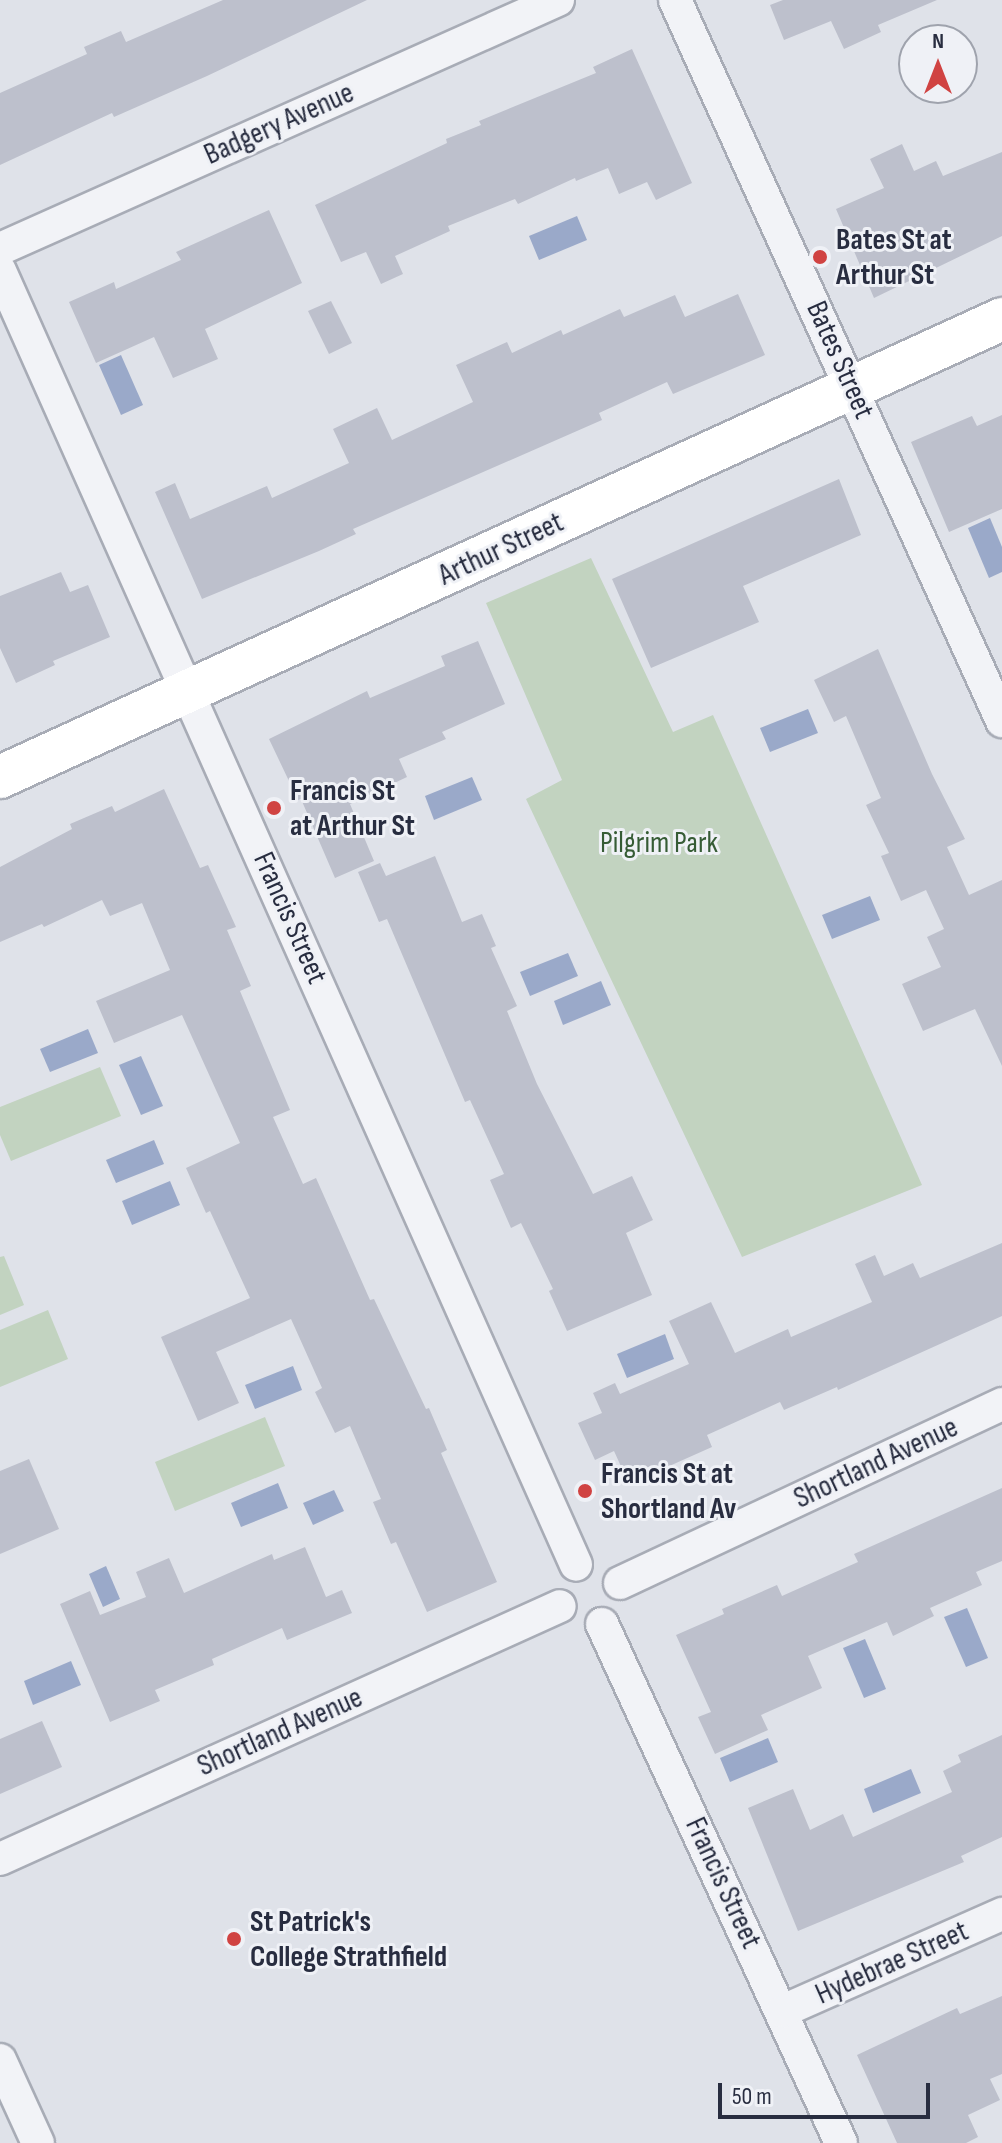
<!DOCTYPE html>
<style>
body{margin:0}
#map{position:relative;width:1002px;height:2143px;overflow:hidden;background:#dfe2e9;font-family:"Sofia Sans Condensed",sans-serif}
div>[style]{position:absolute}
.green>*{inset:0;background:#c2d3c0}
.water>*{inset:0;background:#9aa9c9}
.building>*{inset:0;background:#bdc0cc}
.roads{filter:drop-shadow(2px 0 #a8acb6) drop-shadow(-2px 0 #a8acb6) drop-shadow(0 2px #a8acb6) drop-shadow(0 -2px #a8acb6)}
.minor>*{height:32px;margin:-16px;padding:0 16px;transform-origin:16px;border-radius:16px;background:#f2f3f7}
.major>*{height:42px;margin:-21px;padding:0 21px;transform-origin:21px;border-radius:21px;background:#fff}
.dots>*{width:22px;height:22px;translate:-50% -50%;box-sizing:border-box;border:4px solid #eff1f6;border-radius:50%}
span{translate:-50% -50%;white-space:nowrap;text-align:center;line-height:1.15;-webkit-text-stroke:6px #eff1f6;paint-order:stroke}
.street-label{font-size:30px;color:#282d40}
.poi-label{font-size:30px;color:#282d40;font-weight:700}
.left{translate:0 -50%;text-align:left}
.park-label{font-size:30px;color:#365c35}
.north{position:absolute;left:898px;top:24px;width:80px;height:80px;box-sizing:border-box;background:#eff1f6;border:2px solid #9fa3ad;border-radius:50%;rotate:0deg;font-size:22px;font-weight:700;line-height:32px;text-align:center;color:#282d40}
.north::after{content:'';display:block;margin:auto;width:28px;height:36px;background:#d04342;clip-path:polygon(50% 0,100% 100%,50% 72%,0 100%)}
.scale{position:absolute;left:718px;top:2083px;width:212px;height:36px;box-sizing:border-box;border:4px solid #282d40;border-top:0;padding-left:10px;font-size:24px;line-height:28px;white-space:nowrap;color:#282d40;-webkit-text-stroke:6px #eff1f6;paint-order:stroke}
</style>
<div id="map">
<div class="green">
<div style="clip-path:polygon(591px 558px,673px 732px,713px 715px,922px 1185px,742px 1257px,526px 799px,562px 780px,486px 603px)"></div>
<div style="clip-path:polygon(100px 1067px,121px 1116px,11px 1161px,0 1135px,0 1107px)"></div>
<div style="clip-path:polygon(4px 1256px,24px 1305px,0 1315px,0 1257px)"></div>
<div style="clip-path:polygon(48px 1310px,68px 1359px,0 1387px,0 1330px)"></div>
<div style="clip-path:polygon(265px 1417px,285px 1466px,175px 1511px,155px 1462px)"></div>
</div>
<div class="water">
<div style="clip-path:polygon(577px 216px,587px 240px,539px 260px,529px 236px)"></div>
<div style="clip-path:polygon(121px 355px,143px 405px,121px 415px,99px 365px)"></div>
<div style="clip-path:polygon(990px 518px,1002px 547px,1002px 572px,989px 578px,968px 528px)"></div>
<div style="clip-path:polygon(808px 709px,818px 733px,770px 752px,760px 728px)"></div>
<div style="clip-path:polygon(472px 777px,482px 800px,434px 820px,425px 796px)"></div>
<div style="clip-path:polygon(870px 896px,880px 920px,832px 939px,822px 915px)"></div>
<div style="clip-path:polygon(568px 953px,578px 976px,530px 996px,520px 972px)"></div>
<div style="clip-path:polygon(601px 981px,611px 1005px,563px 1025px,554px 1001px)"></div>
<div style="clip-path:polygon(88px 1029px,98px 1053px,50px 1072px,40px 1049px)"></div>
<div style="clip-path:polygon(141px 1056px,163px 1106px,141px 1115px,119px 1065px)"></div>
<div style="clip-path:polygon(154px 1140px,164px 1164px,116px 1183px,106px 1160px)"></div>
<div style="clip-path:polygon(170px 1181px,180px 1205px,132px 1225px,122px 1201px)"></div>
<div style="clip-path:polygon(665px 1334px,674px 1359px,627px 1378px,617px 1354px)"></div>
<div style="clip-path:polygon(293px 1366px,302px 1390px,255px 1409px,245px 1385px)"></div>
<div style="clip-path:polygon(278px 1483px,288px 1508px,241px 1527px,231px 1503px)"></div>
<div style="clip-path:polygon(334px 1490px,344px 1511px,313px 1525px,303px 1503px)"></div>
<div style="clip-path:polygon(106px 1566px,120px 1599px,103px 1607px,89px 1574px)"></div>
<div style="clip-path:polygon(967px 1608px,988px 1658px,966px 1667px,944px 1617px)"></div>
<div style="clip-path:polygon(865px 1639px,886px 1689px,864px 1698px,843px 1648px)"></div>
<div style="clip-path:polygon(71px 1661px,81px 1685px,33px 1705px,24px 1681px)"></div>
<div style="clip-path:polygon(768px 1738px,778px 1762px,730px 1782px,720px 1758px)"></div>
<div style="clip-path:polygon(911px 1769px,921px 1793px,873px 1813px,864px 1789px)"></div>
</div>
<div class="building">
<div style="clip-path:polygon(223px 0,367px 0,207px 76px,114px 117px,112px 113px,0 165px,0 93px,87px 54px,84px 47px,121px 31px,126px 42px)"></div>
<div style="clip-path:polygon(783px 0,937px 0,878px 25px,881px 32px,844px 49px,831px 21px,784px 40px,770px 5px)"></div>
<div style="clip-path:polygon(632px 49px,692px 183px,656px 200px,647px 182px,619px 194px,608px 168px,576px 181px,575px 178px,518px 204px,515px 199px,448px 226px,450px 231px,395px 256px,403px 274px,381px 284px,366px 252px,341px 262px,315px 205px,447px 143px,446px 139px,481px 125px,479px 121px,596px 73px,593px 67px)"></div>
<div style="clip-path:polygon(902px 144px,914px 171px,936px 161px,943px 176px,1002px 152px,1002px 236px,874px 298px,836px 209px,884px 188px,870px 159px)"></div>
<div style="clip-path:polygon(269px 210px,302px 283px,205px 329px,218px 359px,173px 378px,154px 337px,96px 363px,69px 302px,114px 282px,116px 289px,181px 260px,176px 252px)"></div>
<div style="clip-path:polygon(738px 294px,765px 355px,673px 394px,667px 382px,599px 413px,602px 420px,353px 529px,356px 534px,319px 551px,202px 599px,155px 492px,175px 483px,190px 519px,267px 486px,272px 498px,349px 463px,333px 429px,377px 408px,392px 440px,473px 402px,456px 365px,507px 342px,512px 353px,561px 330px,563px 335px,620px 309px,624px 317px,675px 295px,685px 317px)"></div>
<div style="clip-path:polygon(331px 301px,352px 343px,329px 354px,308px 311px)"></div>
<div style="clip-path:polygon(1002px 415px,1002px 509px,949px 532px,911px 442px,972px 416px,977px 426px)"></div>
<div style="clip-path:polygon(839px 479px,861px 535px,743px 586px,759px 622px,651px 668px,612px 579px)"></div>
<div style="clip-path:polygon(61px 572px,70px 592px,88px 585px,110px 637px,53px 661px,55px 665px,16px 683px,0 648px,0 596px)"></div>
<div style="clip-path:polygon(478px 641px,505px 704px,442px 732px,446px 739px,399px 759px,407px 777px,350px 804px,374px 861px,335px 878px,301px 799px,298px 800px,269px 739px,367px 691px,370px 698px,445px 666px,441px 656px)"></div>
<div style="clip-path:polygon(878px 649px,932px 774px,965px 839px,947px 847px,969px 895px,1002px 880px,1002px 1066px,975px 1009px,923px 1031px,902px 984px,941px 967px,927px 937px,944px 929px,926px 890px,901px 901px,881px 856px,889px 853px,866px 805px,881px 798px,846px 716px,834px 722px,814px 680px)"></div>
<div style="clip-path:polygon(164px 789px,200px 868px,208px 865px,236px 927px,227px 930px,251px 986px,240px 991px,290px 1110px,273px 1117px,303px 1184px,316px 1178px,370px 1300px,374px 1299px,426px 1409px,429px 1408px,447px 1450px,441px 1453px,497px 1582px,427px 1612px,396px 1542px,391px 1544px,373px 1502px,381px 1499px,350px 1426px,335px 1433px,315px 1392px,322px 1388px,291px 1319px,216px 1352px,239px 1403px,198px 1421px,161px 1337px,250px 1298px,210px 1211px,206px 1213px,186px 1168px,240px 1143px,182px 1015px,114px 1043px,96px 1001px,170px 970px,142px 903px,110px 916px,102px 900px,44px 927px,42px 924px,0 942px,0 867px,72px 829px,70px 824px,112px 806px,115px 812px)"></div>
<div style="clip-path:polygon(435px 856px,462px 922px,482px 914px,496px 946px,491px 948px,517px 1006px,507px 1011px,537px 1084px,593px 1194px,632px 1176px,653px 1220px,626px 1233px,652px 1295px,567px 1331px,549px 1291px,553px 1289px,521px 1223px,511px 1228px,490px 1180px,504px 1174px,470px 1100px,465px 1102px,387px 919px,379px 922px,358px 872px,380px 863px,386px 876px)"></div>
<div style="clip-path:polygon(1002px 1243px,1002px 1316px,838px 1390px,837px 1387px,784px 1410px,780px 1402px,707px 1435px,712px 1447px,629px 1484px,614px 1451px,595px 1460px,578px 1423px,602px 1413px,593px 1393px,615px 1383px,620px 1394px,689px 1364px,669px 1321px,711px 1302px,735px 1353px,788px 1329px,791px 1337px,872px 1302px,855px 1264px,875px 1255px,884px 1276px,913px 1263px,920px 1278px)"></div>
<div style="clip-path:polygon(29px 1459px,59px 1529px,0 1554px,0 1471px)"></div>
<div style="clip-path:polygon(1002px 1488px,1002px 1561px,976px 1572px,982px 1585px,930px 1608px,934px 1616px,893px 1636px,887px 1622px,808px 1656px,822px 1688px,761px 1715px,768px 1730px,715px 1754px,698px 1717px,711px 1712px,676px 1635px,724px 1614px,722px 1609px,777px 1585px,782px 1596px,858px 1562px,854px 1554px)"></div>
<div style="clip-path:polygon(305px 1547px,326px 1597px,342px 1590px,352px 1613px,287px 1640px,282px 1628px,212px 1659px,214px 1665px,155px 1690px,160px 1701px,110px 1722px,60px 1604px,90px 1591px,100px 1615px,146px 1597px,136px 1572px,169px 1558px,184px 1593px,272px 1554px,274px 1560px)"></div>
<div style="clip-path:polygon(42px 1721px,62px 1767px,0 1794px,0 1739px)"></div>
<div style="clip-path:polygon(1002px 1735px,1002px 1837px,961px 1856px,964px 1862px,798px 1931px,748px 1808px,793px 1789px,810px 1830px,843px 1814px,853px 1837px,952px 1792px,943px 1771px,961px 1762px,958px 1755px)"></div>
<div style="clip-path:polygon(1002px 1996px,1002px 2074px,990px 2079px,1000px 2100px,968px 2115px,978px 2137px,966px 2143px,897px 2143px,857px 2055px,957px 2008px,960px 2014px)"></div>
</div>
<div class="roads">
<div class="minor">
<div style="left:675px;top:0;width:792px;rotate:65.6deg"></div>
<div style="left:0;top:249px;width:611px;rotate:-24.05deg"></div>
<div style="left:0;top:271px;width:1416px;rotate:66deg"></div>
<div style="left:620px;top:1583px;width:422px;rotate:-25.1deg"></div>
<div style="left:602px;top:1624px;width:571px;rotate:65.27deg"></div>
<div style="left:0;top:1859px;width:614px;rotate:-24.31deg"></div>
<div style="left:783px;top:2011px;width:240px;rotate:-23.9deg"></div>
<div style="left:0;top:2060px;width:91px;rotate:65.4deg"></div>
</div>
<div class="major">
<div style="left:0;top:777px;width:1102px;rotate:-24.56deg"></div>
</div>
</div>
<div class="dots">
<div style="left:820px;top:257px;background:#d04342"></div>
<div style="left:274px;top:808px;background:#d04342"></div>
<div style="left:585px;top:1491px;background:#d04342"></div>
<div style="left:234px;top:1939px;background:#d04342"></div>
</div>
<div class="street-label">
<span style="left:279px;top:124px;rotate:-24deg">Badgery Avenue</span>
<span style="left:840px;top:360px;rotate:66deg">Bates Street</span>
<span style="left:501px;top:549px;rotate:-25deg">Arthur Street</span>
<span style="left:290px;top:918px;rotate:66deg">Francis Street</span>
<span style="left:876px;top:1463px;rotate:-25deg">Shortland Avenue</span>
<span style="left:280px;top:1732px;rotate:-24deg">Shortland Avenue</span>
<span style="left:723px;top:1883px;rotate:65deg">Francis Street</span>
<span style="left:892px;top:1963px;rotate:-24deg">Hydebrae Street</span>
</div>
<div class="poi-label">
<span class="left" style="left:836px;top:257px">Bates St at<br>Arthur St</span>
<span class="left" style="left:290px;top:808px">Francis St<br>at Arthur St</span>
<span class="left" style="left:601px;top:1491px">Francis St at<br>Shortland Av</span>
<span class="left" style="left:250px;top:1939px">St Patrick's<br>College Strathfield</span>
</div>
<div class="park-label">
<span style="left:659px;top:843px">Pilgrim Park</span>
</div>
<div class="north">N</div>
<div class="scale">50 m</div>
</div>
